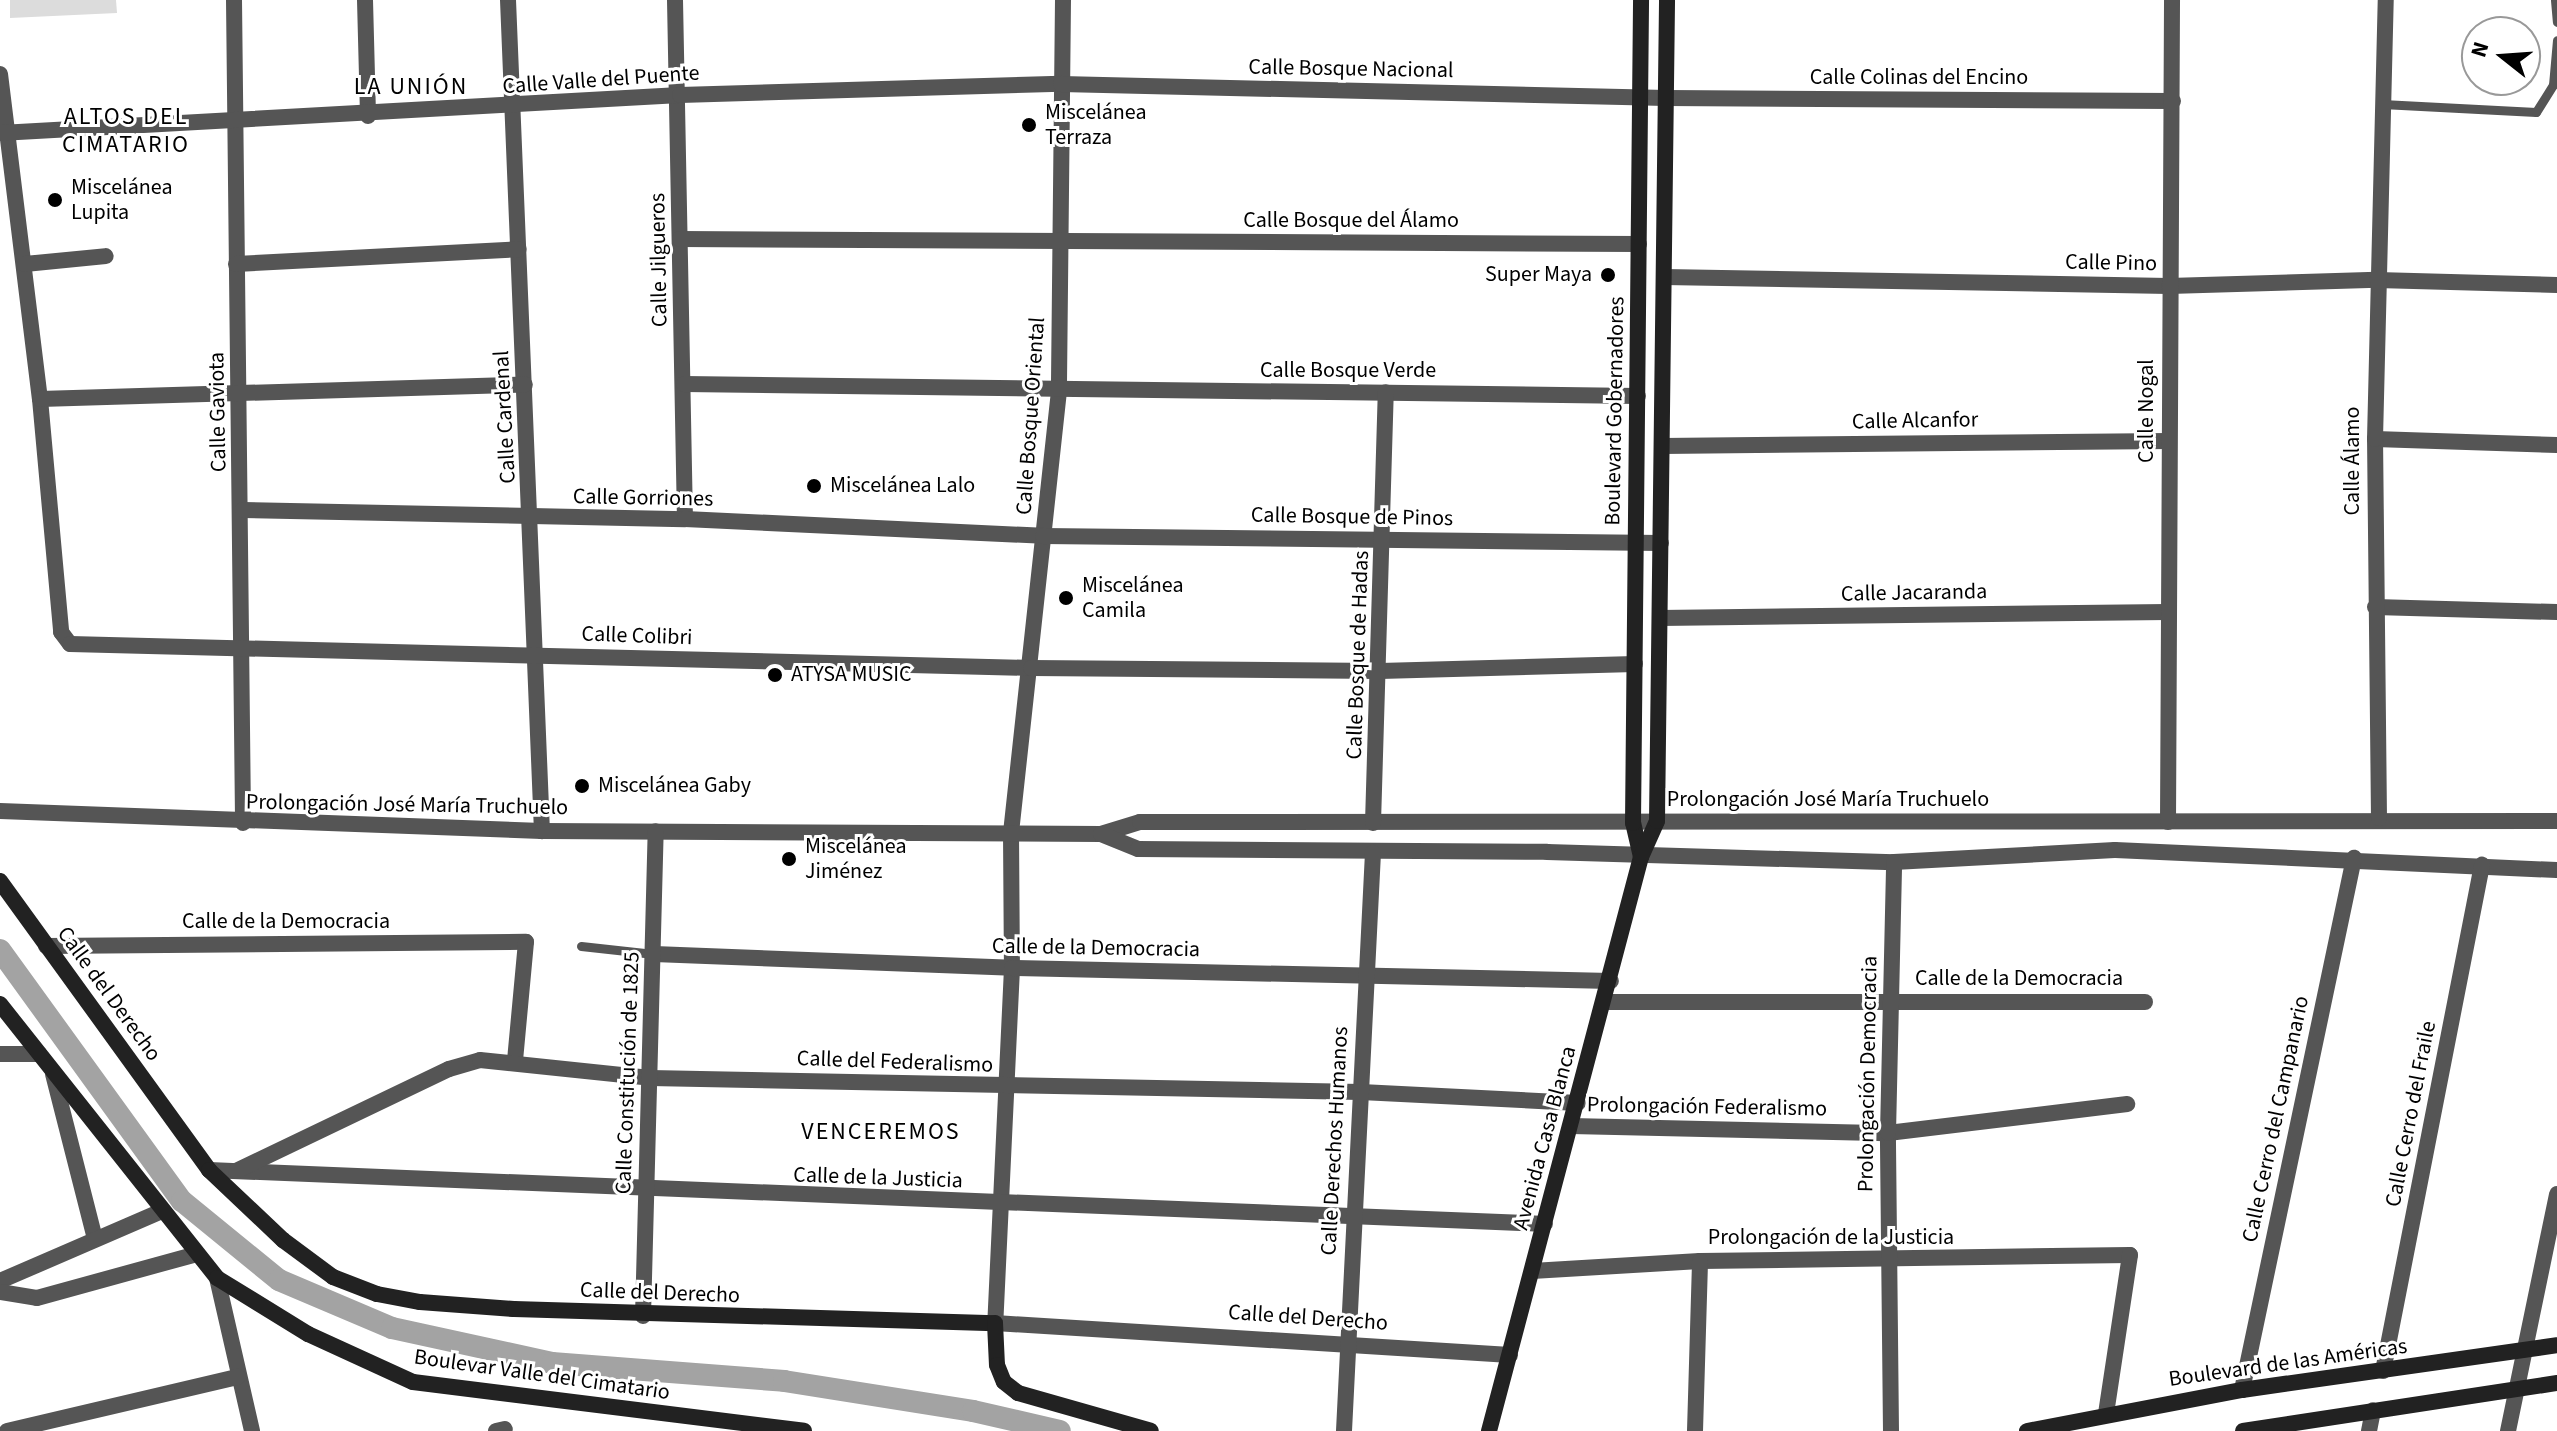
<!DOCTYPE html>
<meta charset="utf-8">
<style>
body{margin:0}
#map{position:relative;width:2557px;height:1431px;overflow:hidden;background:#fff;font-family:"Source Sans 3",sans-serif}
div>[style]{position:absolute}
.green>*{inset:0;background:#dcdcdc}
.canal>*{height:22px;margin:-11px;padding:0 11px;transform-origin:11px;border-radius:11px;background:#a3a3a3}
.lane>*{height:9px;margin:-4.5px;padding:0 4.5px;transform-origin:4.5px;border-radius:4.5px;background:#555}
.street>*{height:16px;margin:-8px;padding:0 8px;transform-origin:8px;border-radius:8px;background:#555}
.secondary>*{height:16px;margin:-8px;padding:0 8px;transform-origin:8px;border-radius:8px;background:#222}
.dots>*{width:22px;height:22px;translate:-50% -50%;box-sizing:border-box;border:4px solid #fff;border-radius:50%}
span{translate:-50% -50%;white-space:nowrap;text-align:center;line-height:1.15;-webkit-text-stroke:6px #fff;paint-order:stroke}
.street-label{font-size:22px;color:#000}
.poi-label{font-size:22px;color:#000}
.left{translate:0 -50%;text-align:left}
.right{translate:-100% -50%;text-align:right}
.neighbourhood-label{font-size:24px;color:#000;letter-spacing:2px}
.north{position:absolute;left:2461px;top:16px;width:80px;height:80px;box-sizing:border-box;background:#fff;border:2px solid #999;border-radius:50%;rotate:287deg;font-size:22px;font-weight:700;line-height:32px;text-align:center;color:#000}
.north::after{content:'';display:block;margin:auto;width:28px;height:36px;background:#000;clip-path:polygon(50% 0,100% 100%,50% 72%,0 100%)}
</style>
<div id="map">
<div class="green">
<div style="clip-path:polygon(10px 0,116px 0,117px 13px,10px 18px)"></div>
</div>
<div class="canal">
<div style="left:0;top:950px;width:310px;rotate:54.1deg"></div>
<div style="left:182px;top:1201px;width:125px;rotate:39.2deg"></div>
<div style="left:279px;top:1280px;width:123px;rotate:23deg"></div>
<div style="left:392px;top:1328px;width:164px;rotate:12.3deg"></div>
<div style="left:552px;top:1363px;width:233px;rotate:4.4deg"></div>
<div style="left:784px;top:1381px;width:191px;rotate:9deg"></div>
<div style="left:973px;top:1411px;width:89px;rotate:12.9deg"></div>
</div>
<div class="lane">
<div style="left:2555px;top:0;width:22px;rotate:85deg"></div>
<div style="left:2382px;top:104px;width:154px;rotate:3deg"></div>
<div style="left:2536px;top:112px;width:32px;rotate:-58deg"></div>
<div style="left:2553px;top:85px;width:45px;rotate:-84.9deg"></div>
<div style="left:581px;top:946px;width:73px;rotate:6.3deg"></div>
</div>
<div class="street">
<div style="left:234px;top:0;width:823px;rotate:89.37deg"></div>
<div style="left:365px;top:0;width:116px;rotate:88.5deg"></div>
<div style="left:508px;top:0;width:832px;rotate:87.66deg"></div>
<div style="left:675px;top:0;width:519px;rotate:88.9deg"></div>
<div style="left:1063px;top:0;width:391px;rotate:90.6deg"></div>
<div style="left:1059px;top:391px;width:445px;rotate:96.2deg"></div>
<div style="left:1011px;top:833px;width:135px;rotate:89.6deg"></div>
<div style="left:1012px;top:968px;width:355px;rotate:92.7deg"></div>
<div style="left:995px;top:1323px;width:516px;rotate:3.56deg"></div>
<div style="left:0;top:74px;width:327px;rotate:83deg"></div>
<div style="left:40px;top:399px;width:234px;rotate:84.8deg"></div>
<div style="left:61px;top:632px;width:15px;rotate:53deg"></div>
<div style="left:70px;top:644px;width:961px;rotate:1.43deg"></div>
<div style="left:1031px;top:668px;width:349px;rotate:0.5deg"></div>
<div style="left:1380px;top:671px;width:255px;rotate:-1.6deg"></div>
<div style="left:0;top:133px;width:681px;rotate:-3.2deg"></div>
<div style="left:680px;top:95px;width:381px;rotate:-1.7deg"></div>
<div style="left:1061px;top:84px;width:605px;rotate:1.33deg"></div>
<div style="left:1666px;top:98px;width:507px;rotate:0.34deg"></div>
<div style="left:680px;top:239px;width:959px;rotate:0.3deg"></div>
<div style="left:25px;top:264px;width:81px;rotate:-5.6deg"></div>
<div style="left:236px;top:264px;width:283px;rotate:-3deg"></div>
<div style="left:1664px;top:277px;width:505px;rotate:1.02deg"></div>
<div style="left:2169px;top:286px;width:208px;rotate:-1.7deg"></div>
<div style="left:2377px;top:280px;width:180px;rotate:1.6deg"></div>
<div style="left:684px;top:384px;width:954px;rotate:0.72deg"></div>
<div style="left:40px;top:399px;width:485px;rotate:-1.7deg"></div>
<div style="left:2375px;top:439px;width:182px;rotate:1.9deg"></div>
<div style="left:1662px;top:446px;width:507px;rotate:-0.57deg"></div>
<div style="left:243px;top:510px;width:442px;rotate:1.2deg"></div>
<div style="left:685px;top:519px;width:358px;rotate:2.7deg"></div>
<div style="left:1043px;top:536px;width:618px;rotate:0.65deg"></div>
<div style="left:2375px;top:607px;width:182px;rotate:1.6deg"></div>
<div style="left:1660px;top:618px;width:508px;rotate:-0.68deg"></div>
<div style="left:0;top:811px;width:542px;rotate:2.11deg"></div>
<div style="left:542px;top:831px;width:559px;rotate:0.31deg"></div>
<div style="left:1101px;top:834px;width:41px;rotate:-17.1deg"></div>
<div style="left:1140px;top:822px;width:1417px;rotate:-0.04deg"></div>
<div style="left:2379px;top:818px;width:379px;rotate:-90.6deg"></div>
<div style="left:2375px;top:439px;width:439px;rotate:-88.6deg"></div>
<div style="left:2168px;top:822px;width:822px;rotate:-89.72deg"></div>
<div style="left:1373px;top:823px;width:431px;rotate:-88.3deg"></div>
<div style="left:1101px;top:834px;width:40px;rotate:22deg"></div>
<div style="left:1138px;top:849px;width:409px;rotate:0.4deg"></div>
<div style="left:1547px;top:852px;width:347px;rotate:1.7deg"></div>
<div style="left:1894px;top:862px;width:221px;rotate:-3.1deg"></div>
<div style="left:2115px;top:850px;width:442px;rotate:2.6deg"></div>
<div style="left:46px;top:946px;width:480px;rotate:-0.5deg"></div>
<div style="left:526px;top:942px;width:120px;rotate:95.3deg"></div>
<div style="left:654px;top:954px;width:358px;rotate:2.2deg"></div>
<div style="left:1012px;top:968px;width:599px;rotate:1.24deg"></div>
<div style="left:1605px;top:1002px;width:540px"></div>
<div style="left:0;top:1054px;width:39px"></div>
<div style="left:53px;top:1074px;width:170px;rotate:75.7deg"></div>
<div style="left:1571px;top:1126px;width:317px;rotate:1.3deg"></div>
<div style="left:1888px;top:1133px;width:241px;rotate:-6.9deg"></div>
<div style="left:209px;top:1170px;width:1337px;rotate:2.31deg"></div>
<div style="left:236px;top:1171px;width:236px;rotate:-25.6deg"></div>
<div style="left:449px;top:1069px;width:32px;rotate:-16deg"></div>
<div style="left:480px;top:1060px;width:171px;rotate:6deg"></div>
<div style="left:650px;top:1078px;width:711px;rotate:1.13deg"></div>
<div style="left:1361px;top:1092px;width:217px;rotate:2.9deg"></div>
<div style="left:1532px;top:1271px;width:168px;rotate:-3.4deg"></div>
<div style="left:1700px;top:1261px;width:430px;rotate:-0.8deg"></div>
<div style="left:2130px;top:1255px;width:160px;rotate:98.6deg"></div>
<div style="left:217px;top:1278px;width:157px;rotate:77.1deg"></div>
<div style="left:0;top:1281px;width:176px;rotate:-23.4deg"></div>
<div style="left:0;top:1292px;width:37px;rotate:9deg"></div>
<div style="left:37px;top:1298px;width:166px;rotate:-15.4deg"></div>
<div style="left:643px;top:1316px;width:485px;rotate:-88.5deg"></div>
<div style="left:2383px;top:1371px;width:516px;rotate:-78.93deg"></div>
<div style="left:2242px;top:1390px;width:544px;rotate:-78.11deg"></div>
<div style="left:7px;top:1431px;width:237px;rotate:-13.2deg"></div>
<div style="left:496px;top:1431px;width:9px;rotate:-13deg"></div>
<div style="left:1344px;top:1431px;width:579px;rotate:-87.13deg"></div>
<div style="left:1695px;top:1431px;width:170px;rotate:-88.3deg"></div>
<div style="left:1891px;top:1431px;width:298px;rotate:-90.6deg"></div>
<div style="left:1888px;top:1133px;width:271px;rotate:-88.7deg"></div>
<div style="left:2369px;top:1431px;width:21px;rotate:-79deg"></div>
<div style="left:2508px;top:1431px;width:242px;rotate:-78.3deg"></div>
</div>
<div class="secondary">
<div style="left:1641px;top:857px;width:35px;rotate:-103deg"></div>
<div style="left:1633px;top:823px;width:823px;rotate:-89.44deg"></div>
<div style="left:0;top:881px;width:357px;rotate:54.1deg"></div>
<div style="left:209px;top:1170px;width:102px;rotate:43.4deg"></div>
<div style="left:283px;top:1240px;width:62px;rotate:36.5deg"></div>
<div style="left:333px;top:1277px;width:47px;rotate:21.1deg"></div>
<div style="left:377px;top:1294px;width:44px;rotate:10.5deg"></div>
<div style="left:420px;top:1302px;width:94px;rotate:4.3deg"></div>
<div style="left:514px;top:1309px;width:481px;rotate:1.7deg"></div>
<div style="left:995px;top:1323px;width:42px;rotate:87.3deg"></div>
<div style="left:997px;top:1365px;width:18px;rotate:68deg"></div>
<div style="left:1004px;top:1382px;width:18px;rotate:38deg"></div>
<div style="left:1018px;top:1393px;width:138px;rotate:15.9deg"></div>
<div style="left:0;top:1004px;width:350px;rotate:51.6deg"></div>
<div style="left:217px;top:1278px;width:107px;rotate:31.6deg"></div>
<div style="left:308px;top:1334px;width:115px;rotate:24.6deg"></div>
<div style="left:413px;top:1382px;width:394px;rotate:7.1deg"></div>
<div style="left:1489px;top:1431px;width:594px;rotate:-75.17deg"></div>
<div style="left:1641px;top:857px;width:39px;rotate:-66deg"></div>
<div style="left:1657px;top:821px;width:821px;rotate:-89.3deg"></div>
<div style="left:2027px;top:1431px;width:219px;rotate:-10.8deg"></div>
<div style="left:2242px;top:1390px;width:318px;rotate:-8.1deg"></div>
<div style="left:2243px;top:1431px;width:318px;rotate:-8.7deg"></div>
</div>
<div class="dots">
<div style="left:1029px;top:125px;background:#000"></div>
<div style="left:55px;top:200px;background:#000"></div>
<div style="left:1608px;top:275px;background:#000"></div>
<div style="left:814px;top:486px;background:#000"></div>
<div style="left:1066px;top:598px;background:#000"></div>
<div style="left:775px;top:675px;background:#000"></div>
<div style="left:582px;top:786px;background:#000"></div>
<div style="left:789px;top:859px;background:#000"></div>
</div>
<div class="street-label">
<span style="left:1351px;top:69px;rotate:1deg">Calle Bosque Nacional</span>
<span style="left:1919px;top:78px">Calle Colinas del Encino</span>
<span style="left:601px;top:80px;rotate:-4deg">Calle Valle del Puente</span>
<span style="left:1351px;top:221px">Calle Bosque del Álamo</span>
<span style="left:659px;top:260px;rotate:-91deg">Calle Jilgueros</span>
<span style="left:2111px;top:263px;rotate:1deg">Calle Pino</span>
<span style="left:1348px;top:371px">Calle Bosque Verde</span>
<span style="left:1615px;top:411px;rotate:-89deg">Boulevard Gobernadores</span>
<span style="left:2147px;top:411px;rotate:-90deg">Calle Nogal</span>
<span style="left:218px;top:412px;rotate:-91deg">Calle Gaviota</span>
<span style="left:1031px;top:416px;rotate:-86deg">Calle Bosque Oriental</span>
<span style="left:505px;top:417px;rotate:-93deg">Calle Cardenal</span>
<span style="left:1915px;top:421px;rotate:-1deg">Calle Alcanfor</span>
<span style="left:2353px;top:461px;rotate:-90deg">Calle Álamo</span>
<span style="left:643px;top:498px;rotate:1deg">Calle Gorriones</span>
<span style="left:1352px;top:517px;rotate:1deg">Calle Bosque de Pinos</span>
<span style="left:1914px;top:593px;rotate:-1deg">Calle Jacaranda</span>
<span style="left:637px;top:636px;rotate:2deg">Calle Colibri</span>
<span style="left:1358px;top:655px;rotate:-88deg">Calle Bosque de Hadas</span>
<span style="left:1828px;top:800px">Prolongación José María Truchuelo</span>
<span style="left:407px;top:805px;rotate:1deg">Prolongación José María Truchuelo</span>
<span style="left:286px;top:922px">Calle de la Democracia</span>
<span style="left:1096px;top:948px;rotate:1deg">Calle de la Democracia</span>
<span style="left:2019px;top:979px">Calle de la Democracia</span>
<span style="left:109px;top:994px;rotate:54deg">Calle del Derecho</span>
<span style="left:895px;top:1062px;rotate:2deg">Calle del Federalismo</span>
<span style="left:628px;top:1073px;rotate:-88deg">Calle Constitución de 1825</span>
<span style="left:1868px;top:1074px;rotate:-89deg">Prolongación Democracia</span>
<span style="left:1707px;top:1107px;rotate:1deg">Prolongación Federalismo</span>
<span style="left:2411px;top:1114px;rotate:-79deg">Calle Cerro del Fraile</span>
<span style="left:2276px;top:1119px;rotate:-78deg">Calle Cerro del Campanario</span>
<span style="left:1545px;top:1138px;rotate:-75deg">Avenida Casa Blanca</span>
<span style="left:1335px;top:1141px;rotate:-87deg">Calle Derechos Humanos</span>
<span style="left:878px;top:1178px;rotate:2deg">Calle de la Justicia</span>
<span style="left:1831px;top:1238px">Prolongación de la Justicia</span>
<span style="left:660px;top:1293px;rotate:2deg">Calle del Derecho</span>
<span style="left:1308px;top:1318px;rotate:4deg">Calle del Derecho</span>
<span style="left:2288px;top:1363px;rotate:-8deg">Boulevard de las Américas</span>
<span style="left:542px;top:1375px;rotate:8deg">Boulevar Valle del Cimatario</span>
</div>
<div class="poi-label">
<span class="left" style="left:1045px;top:125px">Miscelánea<br>Terraza</span>
<span class="left" style="left:71px;top:200px">Miscelánea<br>Lupita</span>
<span class="right" style="left:1592px;top:275px">Super Maya</span>
<span class="left" style="left:830px;top:486px">Miscelánea Lalo</span>
<span class="left" style="left:1082px;top:598px">Miscelánea<br>Camila</span>
<span class="left" style="left:791px;top:675px">ATYSA MUSIC</span>
<span class="left" style="left:598px;top:786px">Miscelánea Gaby</span>
<span class="left" style="left:805px;top:859px">Miscelánea<br>Jiménez</span>
</div>
<div class="neighbourhood-label">
<span style="left:411px;top:87px">LA UNIÓN</span>
<span style="left:126px;top:131px">ALTOS DEL<br>CIMATARIO</span>
<span style="left:881px;top:1132px">VENCEREMOS</span>
</div>
<div class="north">N</div>
</div>
